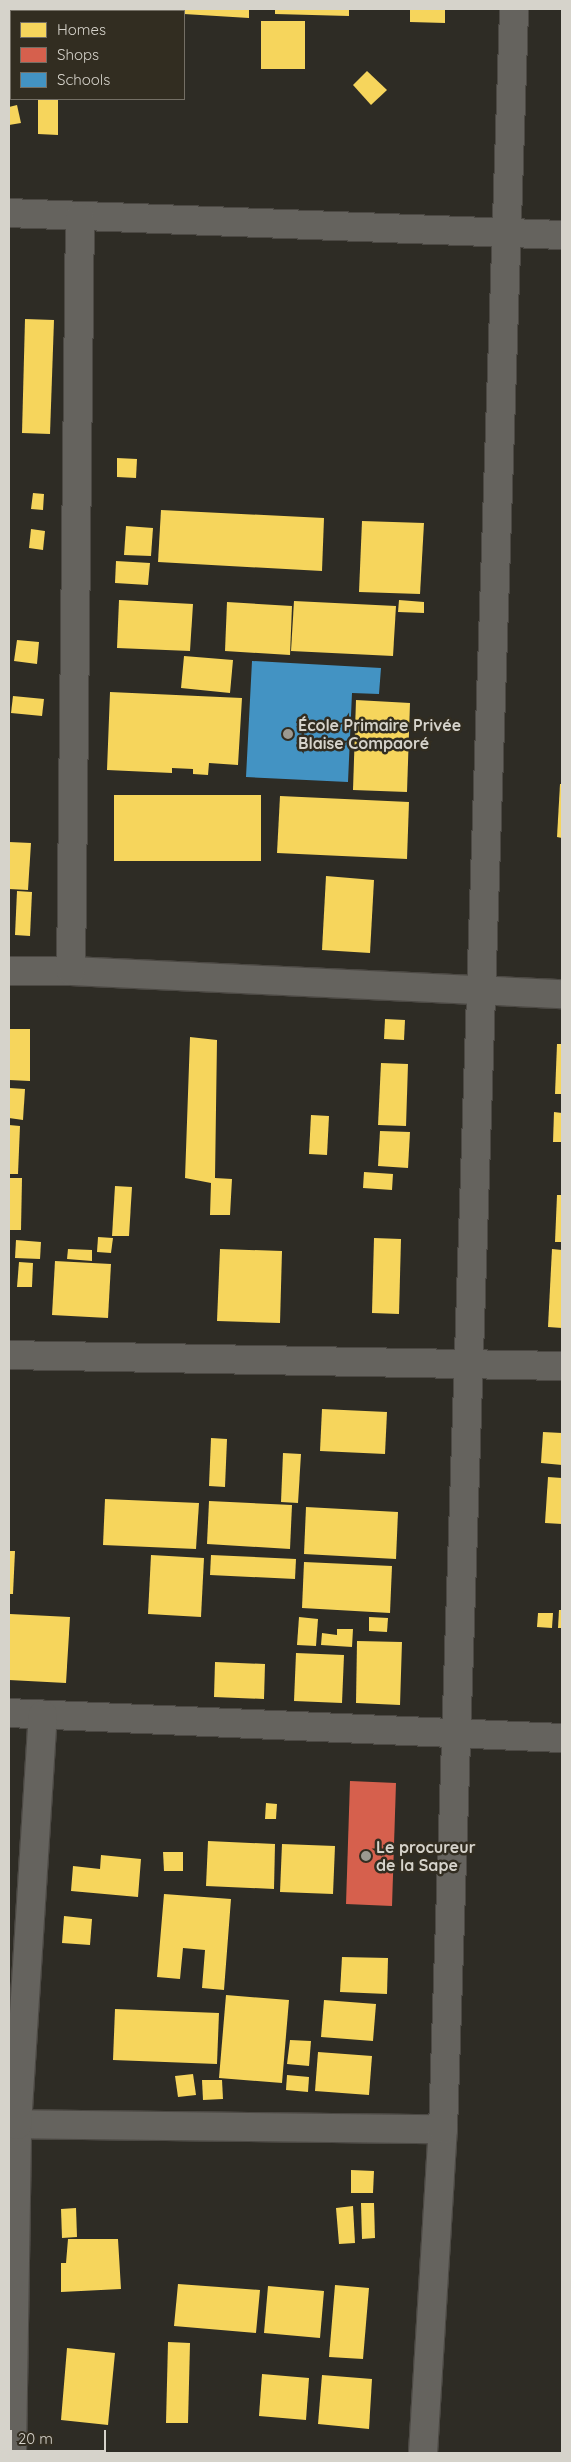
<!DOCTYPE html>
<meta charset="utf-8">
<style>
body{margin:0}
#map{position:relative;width:571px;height:2462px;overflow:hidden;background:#2e2c25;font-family:Quicksand,sans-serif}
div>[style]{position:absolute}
.homes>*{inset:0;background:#f6d55c}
.shops>*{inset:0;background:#d6604d}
.schools>*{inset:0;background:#4393c3}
.roads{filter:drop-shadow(1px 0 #4c4944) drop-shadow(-1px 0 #4c4944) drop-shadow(0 1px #4c4944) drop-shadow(0 -1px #4c4944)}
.minor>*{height:28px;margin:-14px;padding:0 14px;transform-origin:14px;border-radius:14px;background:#65635e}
.dots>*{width:14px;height:14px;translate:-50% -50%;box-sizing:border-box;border:2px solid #322d21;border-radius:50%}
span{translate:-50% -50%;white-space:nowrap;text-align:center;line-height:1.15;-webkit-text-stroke:5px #322d21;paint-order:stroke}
.poi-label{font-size:16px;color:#d6d3cb;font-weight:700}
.left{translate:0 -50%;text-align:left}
.frame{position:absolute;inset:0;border:10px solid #d6d3cb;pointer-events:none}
.legend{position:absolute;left:10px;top:10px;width:175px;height:90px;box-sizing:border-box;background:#322d21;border:1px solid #746f65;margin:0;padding:6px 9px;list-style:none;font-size:15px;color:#d6d3cb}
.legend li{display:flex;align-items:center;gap:10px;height:25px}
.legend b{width:25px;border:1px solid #746f65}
.scale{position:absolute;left:10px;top:2430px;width:96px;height:22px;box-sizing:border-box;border:2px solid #d6d3cb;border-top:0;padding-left:6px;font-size:15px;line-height:18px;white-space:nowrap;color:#d6d3cb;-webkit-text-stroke:4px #322d21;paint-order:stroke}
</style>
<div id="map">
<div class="homes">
<div style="clip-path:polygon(9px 9px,37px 11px,11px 11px,10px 57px)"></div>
<div style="clip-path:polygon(42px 9px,60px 9px,60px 11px,42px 11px)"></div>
<div style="clip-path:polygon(161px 9px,249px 9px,249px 18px,184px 14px,184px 11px)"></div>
<div style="clip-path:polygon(275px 9px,349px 9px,349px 16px,275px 14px)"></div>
<div style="clip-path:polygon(410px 9px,445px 9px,445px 23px,410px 22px)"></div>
<div style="clip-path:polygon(261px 21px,305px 21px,305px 69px,261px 69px)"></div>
<div style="clip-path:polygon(367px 71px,387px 90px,371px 105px,353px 85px)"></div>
<div style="clip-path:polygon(38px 99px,58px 99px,58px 135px,38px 134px)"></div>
<div style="clip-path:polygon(17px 105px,21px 123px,9px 125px,9px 107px)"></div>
<div style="clip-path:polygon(25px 319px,54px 320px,50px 434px,22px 433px)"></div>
<div style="clip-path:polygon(117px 458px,137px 459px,136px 478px,117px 477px)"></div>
<div style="clip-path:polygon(33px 493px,44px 494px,43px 510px,31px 509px)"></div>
<div style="clip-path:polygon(161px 510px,324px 518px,322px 571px,158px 562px)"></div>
<div style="clip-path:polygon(362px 521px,424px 523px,420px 594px,359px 592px)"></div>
<div style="clip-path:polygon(126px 526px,153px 528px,151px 556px,124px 555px)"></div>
<div style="clip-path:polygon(31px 529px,45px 531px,43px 550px,29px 548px)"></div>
<div style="clip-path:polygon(116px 561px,150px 563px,148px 585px,115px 583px)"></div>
<div style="clip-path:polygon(119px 600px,193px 604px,190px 651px,117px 648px)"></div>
<div style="clip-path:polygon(399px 600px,424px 602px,424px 613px,398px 612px)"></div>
<div style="clip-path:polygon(294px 601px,396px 606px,393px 656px,291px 651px)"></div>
<div style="clip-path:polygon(227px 602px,292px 606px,290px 655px,225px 651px)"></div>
<div style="clip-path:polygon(17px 640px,39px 642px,37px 664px,14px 661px)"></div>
<div style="clip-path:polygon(184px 656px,233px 660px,230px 693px,181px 688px)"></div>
<div style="clip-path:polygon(110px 692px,242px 698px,238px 765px,209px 763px,208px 775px,193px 774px,193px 769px,172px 768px,172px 773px,107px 770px)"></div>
<div style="clip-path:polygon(13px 696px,44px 699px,42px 716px,11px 713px)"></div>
<div style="clip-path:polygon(356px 700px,410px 703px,407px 792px,353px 790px)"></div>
<div style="clip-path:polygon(560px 784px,562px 784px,562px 838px,557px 837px)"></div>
<div style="clip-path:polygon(114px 795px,261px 795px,261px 861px,114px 861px)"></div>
<div style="clip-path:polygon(280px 796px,409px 802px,407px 859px,277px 853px)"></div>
<div style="clip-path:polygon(9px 842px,31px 843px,28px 890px,9px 889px)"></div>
<div style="clip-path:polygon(326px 876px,374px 880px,370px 953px,322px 950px)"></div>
<div style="clip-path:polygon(17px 891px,32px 892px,30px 936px,15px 935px)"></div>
<div style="clip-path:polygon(385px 1019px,405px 1020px,404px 1040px,384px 1039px)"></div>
<div style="clip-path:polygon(9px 1029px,30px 1029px,30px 1081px,9px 1080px)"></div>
<div style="clip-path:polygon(190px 1037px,217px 1040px,215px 1178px,232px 1179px,230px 1215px,210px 1215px,211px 1183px,185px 1178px)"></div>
<div style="clip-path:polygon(557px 1044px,562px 1044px,562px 1094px,555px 1094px)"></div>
<div style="clip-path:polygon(381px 1063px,408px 1064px,406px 1126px,378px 1125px)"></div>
<div style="clip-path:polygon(9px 1088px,25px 1089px,23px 1120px,9px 1118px)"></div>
<div style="clip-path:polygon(554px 1112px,562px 1113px,562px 1142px,553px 1142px)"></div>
<div style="clip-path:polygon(311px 1115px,329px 1116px,327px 1155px,309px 1154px)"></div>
<div style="clip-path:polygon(9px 1125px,20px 1126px,18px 1174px,9px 1174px)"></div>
<div style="clip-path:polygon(380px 1131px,410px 1132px,408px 1168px,378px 1166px)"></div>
<div style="clip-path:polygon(364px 1172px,393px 1174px,392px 1190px,363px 1188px)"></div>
<div style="clip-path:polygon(9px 1178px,22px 1178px,21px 1230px,9px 1230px)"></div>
<div style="clip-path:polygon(115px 1186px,132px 1187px,129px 1236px,112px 1236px)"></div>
<div style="clip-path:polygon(557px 1195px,562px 1195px,562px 1242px,555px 1242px)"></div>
<div style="clip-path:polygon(98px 1237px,113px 1238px,111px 1253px,97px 1252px)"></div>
<div style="clip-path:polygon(374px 1238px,401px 1239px,399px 1314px,372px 1313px)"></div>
<div style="clip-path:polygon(16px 1240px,41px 1242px,40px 1259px,15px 1258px)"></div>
<div style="clip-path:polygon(68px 1249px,92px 1250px,92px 1261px,67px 1259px)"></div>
<div style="clip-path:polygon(220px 1249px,282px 1251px,280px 1323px,217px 1321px)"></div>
<div style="clip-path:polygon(552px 1249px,562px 1250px,562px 1328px,548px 1327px)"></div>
<div style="clip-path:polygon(55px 1261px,111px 1264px,108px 1318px,52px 1315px)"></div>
<div style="clip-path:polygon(19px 1262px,33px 1263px,32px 1287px,17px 1287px)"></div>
<div style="clip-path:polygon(322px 1409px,387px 1412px,385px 1454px,320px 1451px)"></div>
<div style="clip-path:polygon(543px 1432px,562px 1433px,562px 1465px,541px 1463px)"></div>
<div style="clip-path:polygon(211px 1438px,227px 1439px,225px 1487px,209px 1486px)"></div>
<div style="clip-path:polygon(283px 1453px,301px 1454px,298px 1503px,281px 1502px)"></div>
<div style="clip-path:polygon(548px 1477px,562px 1478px,562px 1524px,545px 1523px)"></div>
<div style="clip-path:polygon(105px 1499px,199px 1503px,196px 1549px,103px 1545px)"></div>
<div style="clip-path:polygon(209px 1501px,292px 1505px,290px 1549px,207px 1544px)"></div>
<div style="clip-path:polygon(306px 1507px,398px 1512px,396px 1559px,304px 1554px)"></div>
<div style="clip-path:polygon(9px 1551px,15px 1551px,13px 1594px,9px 1594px)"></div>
<div style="clip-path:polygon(151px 1555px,204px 1558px,201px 1617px,148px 1614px)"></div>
<div style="clip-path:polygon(211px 1555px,296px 1559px,295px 1579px,210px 1575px)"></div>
<div style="clip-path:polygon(304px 1562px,392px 1566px,390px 1613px,302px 1608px)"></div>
<div style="clip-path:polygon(559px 1610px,562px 1610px,562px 1628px,558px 1628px)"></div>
<div style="clip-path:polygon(538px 1613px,553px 1613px,552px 1628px,537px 1627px)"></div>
<div style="clip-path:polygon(10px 1614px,70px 1617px,66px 1683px,9px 1680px)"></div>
<div style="clip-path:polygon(299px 1617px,318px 1619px,316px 1646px,297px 1645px)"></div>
<div style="clip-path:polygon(369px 1617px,388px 1618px,387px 1632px,369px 1631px)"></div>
<div style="clip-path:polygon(337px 1629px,353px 1629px,352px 1647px,321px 1645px,322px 1633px,337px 1635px)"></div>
<div style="clip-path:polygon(357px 1641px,402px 1642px,400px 1705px,356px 1703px)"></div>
<div style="clip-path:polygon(296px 1653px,344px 1655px,342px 1703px,294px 1701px)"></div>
<div style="clip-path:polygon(215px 1662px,265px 1664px,264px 1699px,214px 1697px)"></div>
<div style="clip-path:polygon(266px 1803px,277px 1804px,276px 1819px,265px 1819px)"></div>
<div style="clip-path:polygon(208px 1841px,275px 1844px,274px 1889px,206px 1886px)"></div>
<div style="clip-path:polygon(282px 1844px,335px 1846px,333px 1894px,280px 1892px)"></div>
<div style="clip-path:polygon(163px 1852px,183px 1852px,183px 1871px,164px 1871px)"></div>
<div style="clip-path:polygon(101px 1855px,141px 1859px,138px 1897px,71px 1891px,73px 1866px,100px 1869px)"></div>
<div style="clip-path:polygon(164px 1894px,231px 1899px,224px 1990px,202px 1988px,205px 1950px,183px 1948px,180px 1979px,157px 1977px)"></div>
<div style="clip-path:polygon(64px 1916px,92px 1919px,90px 1945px,62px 1943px)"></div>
<div style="clip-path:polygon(342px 1957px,388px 1958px,387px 1994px,340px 1992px)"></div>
<div style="clip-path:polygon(226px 1995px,289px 2000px,282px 2083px,219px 2078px)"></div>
<div style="clip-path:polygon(324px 2000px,376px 2004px,373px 2041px,321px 2037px)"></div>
<div style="clip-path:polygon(115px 2009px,219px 2013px,217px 2064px,113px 2060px)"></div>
<div style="clip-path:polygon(290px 2040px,311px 2041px,309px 2066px,287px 2064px)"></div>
<div style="clip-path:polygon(318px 2052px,372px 2056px,369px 2095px,315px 2091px)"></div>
<div style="clip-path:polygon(193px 2074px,196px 2095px,178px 2097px,175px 2076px)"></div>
<div style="clip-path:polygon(287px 2075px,309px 2077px,308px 2092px,286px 2090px)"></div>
<div style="clip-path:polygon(202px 2080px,222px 2080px,223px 2099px,203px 2100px)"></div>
<div style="clip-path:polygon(351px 2170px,374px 2171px,373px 2193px,351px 2193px)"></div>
<div style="clip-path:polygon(361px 2203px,374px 2203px,375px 2238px,362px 2239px)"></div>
<div style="clip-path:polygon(353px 2206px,355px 2243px,339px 2244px,336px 2208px)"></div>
<div style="clip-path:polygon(76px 2208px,77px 2237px,62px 2238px,61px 2209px)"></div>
<div style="clip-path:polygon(68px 2239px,118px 2239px,121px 2289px,61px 2292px,61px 2263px,66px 2263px)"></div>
<div style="clip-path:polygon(178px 2284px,260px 2290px,256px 2333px,174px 2326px)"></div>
<div style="clip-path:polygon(335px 2285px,369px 2288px,363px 2359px,329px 2357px)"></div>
<div style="clip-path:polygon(268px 2286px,324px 2291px,320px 2338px,264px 2333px)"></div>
<div style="clip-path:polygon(168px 2342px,190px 2343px,188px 2423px,166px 2423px)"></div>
<div style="clip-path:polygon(67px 2348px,115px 2353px,108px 2425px,61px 2420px)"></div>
<div style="clip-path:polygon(262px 2374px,309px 2378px,306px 2420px,259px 2416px)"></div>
<div style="clip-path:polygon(322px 2375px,372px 2379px,369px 2429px,318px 2424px)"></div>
</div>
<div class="shops">
<div style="clip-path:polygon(350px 1781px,396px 1783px,392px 1906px,346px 1904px)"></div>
</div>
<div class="schools">
<div style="clip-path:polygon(252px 661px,381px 668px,379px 694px,352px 693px,348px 782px,246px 777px)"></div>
</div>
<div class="roads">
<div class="minor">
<div style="left:9px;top:213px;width:553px;rotate:2.28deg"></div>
<div style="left:9px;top:971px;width:62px"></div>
<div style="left:71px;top:971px;width:492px;rotate:2.7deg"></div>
<div style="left:71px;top:971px;width:754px;rotate:-89.32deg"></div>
<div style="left:9px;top:1355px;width:553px;rotate:1.14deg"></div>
<div style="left:9px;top:1713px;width:554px;rotate:2.59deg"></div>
<div style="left:9px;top:2124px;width:434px;rotate:0.7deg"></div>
<div style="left:12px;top:2453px;width:328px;rotate:-89.1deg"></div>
<div style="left:17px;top:2125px;width:411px;rotate:-86.4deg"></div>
<div style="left:423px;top:2453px;width:325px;rotate:-86.5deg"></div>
<div style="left:443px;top:2129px;width:2121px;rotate:-88.08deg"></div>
</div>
</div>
<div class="dots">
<div style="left:288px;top:734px;background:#9b9991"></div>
<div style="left:366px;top:1856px;background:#9b9991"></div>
</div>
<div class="poi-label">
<span class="left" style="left:298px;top:734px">École Primaire Privée<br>Blaise Compaoré</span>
<span class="left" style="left:376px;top:1856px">Le procureur<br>de la Sape</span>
</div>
<div class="frame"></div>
<ul class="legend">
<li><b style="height:14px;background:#f6d55c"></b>Homes</li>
<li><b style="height:14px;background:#d6604d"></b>Shops</li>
<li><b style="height:14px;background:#4393c3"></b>Schools</li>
</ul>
<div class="scale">20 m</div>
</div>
